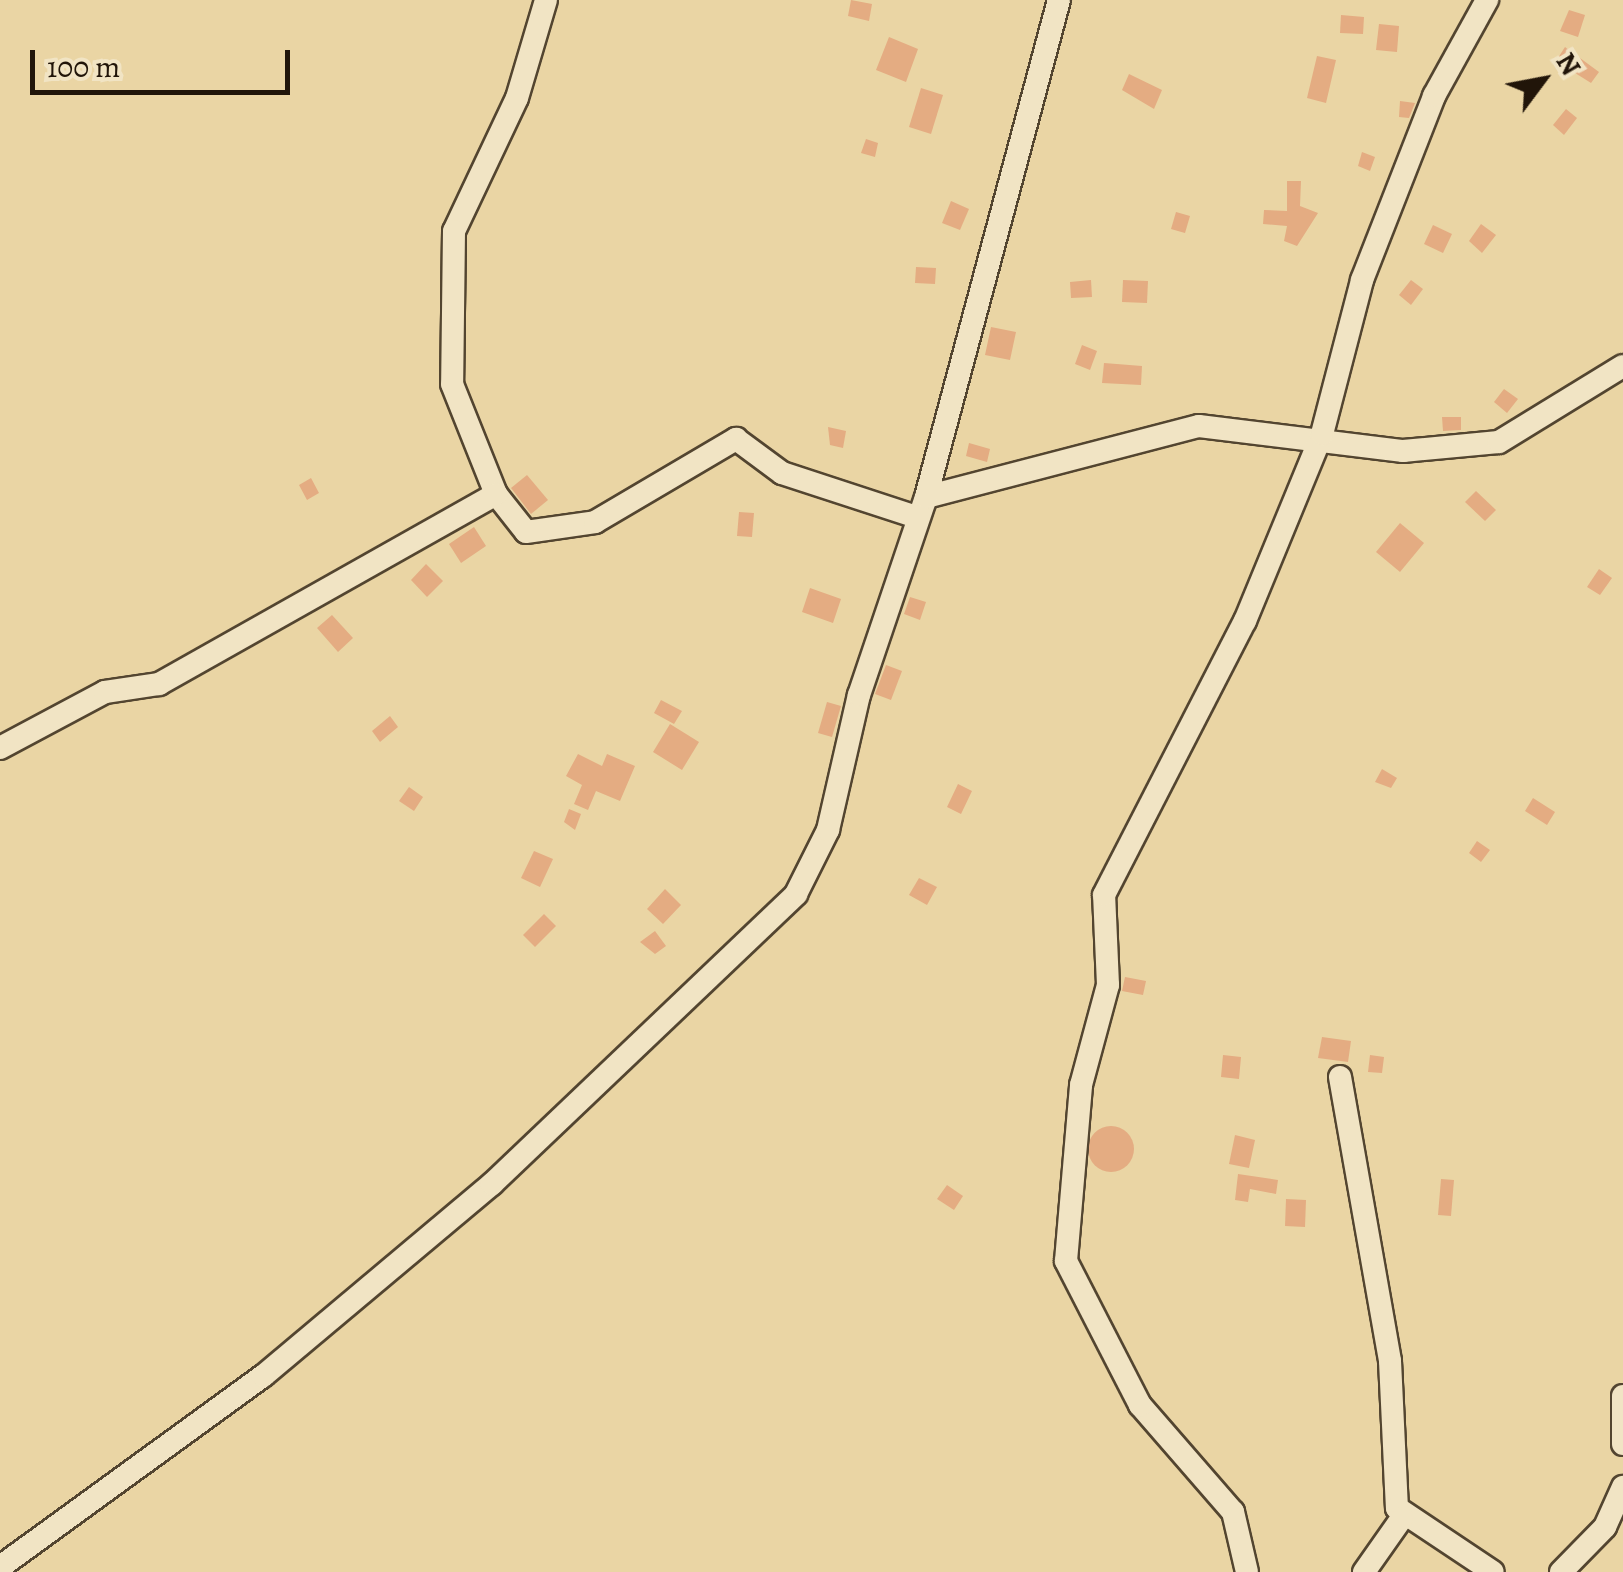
<!DOCTYPE html>
<style>
body{margin:0}
#map{position:relative;width:1623px;height:1572px;overflow:hidden;background:#ead5a4;font-family:Alegreya,serif}
div>[style]{position:absolute}
.building>*{inset:0;background:#e4ac82}
.round{border-radius:50%}
.roads{filter:drop-shadow(2px 0 #534530) drop-shadow(-2px 0 #534530) drop-shadow(0 2px #534530) drop-shadow(0 -2px #534530)}
.minor>*{height:22px;margin:-11px;padding:0 11px;transform-origin:11px;border-radius:11px;background:#f1e4c4}
span{translate:-50% -50%;white-space:nowrap;text-align:center;line-height:1.15;-webkit-text-stroke:9px #f1e4c4;paint-order:stroke}
.north{position:absolute;left:1493px;top:30px;width:100px;height:100px;-webkit-text-stroke:8px #f1e4c4;paint-order:stroke;rotate:58deg;font-size:28px;font-weight:700;line-height:40px;text-align:center;color:#211509}
.north::after{content:'';display:block;margin:auto;width:35px;height:45px;background:#211509;clip-path:polygon(50% 0,100% 100%,50% 72%,0 100%)}
.scale{position:absolute;left:30px;top:50px;width:260px;height:45px;box-sizing:border-box;border:5px solid #211509;border-top:0;padding-left:12px;font-size:30px;line-height:35px;white-space:nowrap;color:#211509;-webkit-text-stroke:8px #f1e4c4;paint-order:stroke}
</style>
<div id="map">
<div class="building">
<div style="clip-path:polygon(851px 0,872px 4px,869px 21px,848px 16px)"></div>
<div style="clip-path:polygon(1569px 10px,1585px 15px,1578px 37px,1560px 31px)"></div>
<div style="clip-path:polygon(1341px 15px,1364px 17px,1363px 34px,1340px 33px)"></div>
<div style="clip-path:polygon(1379px 24px,1399px 26px,1397px 52px,1376px 50px)"></div>
<div style="clip-path:polygon(889px 37px,918px 49px,906px 82px,876px 70px)"></div>
<div style="clip-path:polygon(1565px 47px,1599px 72px,1591px 83px,1556px 61px)"></div>
<div style="clip-path:polygon(1317px 56px,1336px 60px,1326px 103px,1307px 98px)"></div>
<div style="clip-path:polygon(1129px 74px,1162px 90px,1154px 109px,1122px 90px)"></div>
<div style="clip-path:polygon(921px 88px,943px 95px,931px 134px,909px 127px)"></div>
<div style="clip-path:polygon(1400px 101px,1415px 103px,1409px 118px,1399px 117px)"></div>
<div style="clip-path:polygon(1566px 109px,1577px 118px,1564px 135px,1553px 125px)"></div>
<div style="clip-path:polygon(866px 139px,878px 143px,875px 157px,861px 153px)"></div>
<div style="clip-path:polygon(1362px 152px,1375px 157px,1370px 171px,1358px 166px)"></div>
<div style="clip-path:polygon(1287px 181px,1301px 181px,1300px 206px,1318px 213px,1297px 246px,1284px 241px,1287px 226px,1263px 224px,1264px 210px,1287px 211px)"></div>
<div style="clip-path:polygon(951px 201px,969px 209px,960px 230px,942px 223px)"></div>
<div style="clip-path:polygon(1176px 212px,1190px 216px,1185px 233px,1171px 229px)"></div>
<div style="clip-path:polygon(1481px 224px,1496px 235px,1482px 253px,1469px 241px)"></div>
<div style="clip-path:polygon(1433px 225px,1452px 234px,1443px 253px,1424px 244px)"></div>
<div style="clip-path:polygon(916px 267px,936px 268px,935px 284px,915px 283px)"></div>
<div style="clip-path:polygon(1091px 280px,1092px 297px,1071px 298px,1070px 282px)"></div>
<div style="clip-path:polygon(1123px 280px,1148px 281px,1147px 303px,1122px 302px)"></div>
<div style="clip-path:polygon(1411px 280px,1423px 289px,1411px 305px,1399px 295px)"></div>
<div style="clip-path:polygon(991px 327px,1016px 332px,1010px 360px,985px 355px)"></div>
<div style="clip-path:polygon(1082px 345px,1097px 351px,1090px 370px,1075px 364px)"></div>
<div style="clip-path:polygon(1104px 363px,1142px 366px,1141px 385px,1102px 383px)"></div>
<div style="clip-path:polygon(1504px 389px,1518px 399px,1507px 413px,1494px 402px)"></div>
<div style="clip-path:polygon(1442px 417px,1461px 417px,1461px 430px,1443px 431px)"></div>
<div style="clip-path:polygon(828px 427px,846px 431px,843px 448px,830px 445px)"></div>
<div style="clip-path:polygon(969px 443px,990px 449px,987px 462px,966px 456px)"></div>
<div style="clip-path:polygon(527px 475px,548px 500px,531px 514px,511px 488px)"></div>
<div style="clip-path:polygon(311px 478px,319px 493px,307px 500px,299px 485px)"></div>
<div style="clip-path:polygon(1476px 491px,1496px 510px,1485px 521px,1465px 502px)"></div>
<div style="clip-path:polygon(739px 512px,754px 513px,752px 537px,737px 536px)"></div>
<div style="clip-path:polygon(1400px 523px,1424px 543px,1400px 572px,1376px 552px)"></div>
<div style="clip-path:polygon(474px 527px,486px 546px,461px 563px,449px 544px)"></div>
<div style="clip-path:polygon(426px 564px,443px 581px,427px 597px,411px 580px)"></div>
<div style="clip-path:polygon(1599px 569px,1612px 578px,1600px 595px,1587px 587px)"></div>
<div style="clip-path:polygon(810px 588px,841px 599px,833px 623px,802px 612px)"></div>
<div style="clip-path:polygon(910px 597px,926px 602px,920px 620px,904px 614px)"></div>
<div style="clip-path:polygon(332px 615px,353px 638px,338px 652px,317px 628px)"></div>
<div style="clip-path:polygon(886px 665px,902px 671px,891px 700px,875px 694px)"></div>
<div style="clip-path:polygon(661px 700px,682px 711px,674px 724px,654px 713px)"></div>
<div style="clip-path:polygon(827px 702px,841px 706px,832px 737px,818px 733px)"></div>
<div style="clip-path:polygon(390px 716px,398px 727px,380px 742px,372px 731px)"></div>
<div style="clip-path:polygon(670px 724px,699px 742px,682px 770px,653px 752px)"></div>
<div style="clip-path:polygon(578px 754px,602px 766px,607px 754px,635px 766px,620px 801px,596px 791px,588px 810px,574px 804px,582px 785px,566px 776px)"></div>
<div style="clip-path:polygon(1382px 769px,1397px 778px,1391px 788px,1375px 782px)"></div>
<div style="clip-path:polygon(958px 784px,972px 791px,961px 814px,947px 807px)"></div>
<div style="clip-path:polygon(409px 787px,423px 797px,414px 811px,399px 801px)"></div>
<div style="clip-path:polygon(1533px 798px,1555px 812px,1547px 825px,1525px 811px)"></div>
<div style="clip-path:polygon(569px 809px,581px 814px,575px 830px,564px 822px)"></div>
<div style="clip-path:polygon(1477px 841px,1490px 850px,1481px 862px,1469px 853px)"></div>
<div style="clip-path:polygon(534px 851px,553px 859px,540px 887px,521px 878px)"></div>
<div style="clip-path:polygon(919px 878px,937px 887px,927px 905px,909px 895px)"></div>
<div style="clip-path:polygon(665px 889px,681px 905px,663px 924px,647px 909px)"></div>
<div style="clip-path:polygon(544px 914px,556px 926px,535px 947px,523px 935px)"></div>
<div style="clip-path:polygon(655px 931px,666px 946px,655px 954px,640px 942px)"></div>
<div style="clip-path:polygon(1125px 977px,1146px 981px,1143px 995px,1122px 991px)"></div>
<div style="clip-path:polygon(1322px 1037px,1351px 1041px,1348px 1062px,1318px 1058px)"></div>
<div style="clip-path:polygon(1223px 1055px,1241px 1057px,1239px 1079px,1221px 1077px)"></div>
<div style="clip-path:polygon(1370px 1055px,1384px 1057px,1382px 1073px,1368px 1072px)"></div>
<div class="round" style="left:1088px;top:1126px;width:46px;height:46px"></div>
<div style="clip-path:polygon(1235px 1135px,1255px 1140px,1249px 1168px,1229px 1164px)"></div>
<div style="clip-path:polygon(1238px 1174px,1278px 1180px,1276px 1194px,1250px 1189px,1248px 1202px,1235px 1200px)"></div>
<div style="clip-path:polygon(1441px 1179px,1454px 1180px,1451px 1216px,1438px 1215px)"></div>
<div style="clip-path:polygon(947px 1185px,963px 1196px,954px 1210px,937px 1199px)"></div>
<div style="clip-path:polygon(1286px 1199px,1306px 1200px,1305px 1227px,1285px 1226px)"></div>
</div>
<div class="roads">
<div class="minor">
<div style="left:546px;top:0;width:102px;rotate:106.5deg"></div>
<div style="left:517px;top:98px;width:147px;rotate:115.3deg"></div>
<div style="left:454px;top:231px;width:153px;rotate:90.7deg"></div>
<div style="left:452px;top:384px;width:118px;rotate:68.2deg"></div>
<div style="left:496px;top:494px;width:48px;rotate:51.7deg"></div>
<div style="left:526px;top:532px;width:70px;rotate:-8.2deg"></div>
<div style="left:595px;top:522px;width:164px;rotate:-30.5deg"></div>
<div style="left:736px;top:439px;width:57px;rotate:36.5deg"></div>
<div style="left:782px;top:473px;width:142px;rotate:18.1deg"></div>
<div style="left:926px;top:497px;width:282px;rotate:-14.6deg"></div>
<div style="left:1199px;top:426px;width:206px;rotate:7deg"></div>
<div style="left:1403px;top:451px;width:96px;rotate:-5.4deg"></div>
<div style="left:1499px;top:442px;width:145px;rotate:-31.5deg"></div>
<div style="left:0;top:748px;width:119px;rotate:-28.1deg"></div>
<div style="left:105px;top:692px;width:55px;rotate:-8.4deg"></div>
<div style="left:159px;top:684px;width:387px;rotate:-29.4deg"></div>
<div style="left:1340px;top:1077px;width:288px;rotate:80deg"></div>
<div style="left:1390px;top:1361px;width:147px;rotate:87.3deg"></div>
<div style="left:1397px;top:1508px;width:115px;rotate:33.7deg"></div>
<div style="left:1623px;top:1396px;width:48px;rotate:90deg"></div>
<div style="left:0;top:1567px;width:325px;rotate:-36deg"></div>
<div style="left:263px;top:1376px;width:299px;rotate:-40deg"></div>
<div style="left:492px;top:1184px;width:420px;rotate:-43.6deg"></div>
<div style="left:796px;top:894px;width:72px;rotate:-63.4deg"></div>
<div style="left:828px;top:830px;width:139px;rotate:-77.1deg"></div>
<div style="left:859px;top:695px;width:209px;rotate:-71.3deg"></div>
<div style="left:926px;top:497px;width:514px;rotate:-75.02deg"></div>
<div style="left:1247px;top:1572px;width:62px;rotate:-103.1deg"></div>
<div style="left:1233px;top:1512px;width:142px;rotate:-131deg"></div>
<div style="left:1140px;top:1405px;width:162px;rotate:-117.2deg"></div>
<div style="left:1066px;top:1261px;width:177px;rotate:-85.1deg"></div>
<div style="left:1081px;top:1085px;width:104px;rotate:-74.9deg"></div>
<div style="left:1108px;top:985px;width:90px;rotate:-92.5deg"></div>
<div style="left:1104px;top:895px;width:308px;rotate:-62.8deg"></div>
<div style="left:1245px;top:621px;width:202px;rotate:-67.6deg"></div>
<div style="left:1322px;top:434px;width:159px;rotate:-75.4deg"></div>
<div style="left:1362px;top:280px;width:198px;rotate:-68.6deg"></div>
<div style="left:1434px;top:96px;width:110px;rotate:-61.1deg"></div>
<div style="left:1364px;top:1572px;width:66px;rotate:-54.9deg"></div>
<div style="left:1561px;top:1572px;width:63px;rotate:-45.6deg"></div>
<div style="left:1605px;top:1527px;width:44px;rotate:-65.8deg"></div>
</div>
</div>
<div class="north">N</div>
<div class="scale">100 m</div>
</div>
